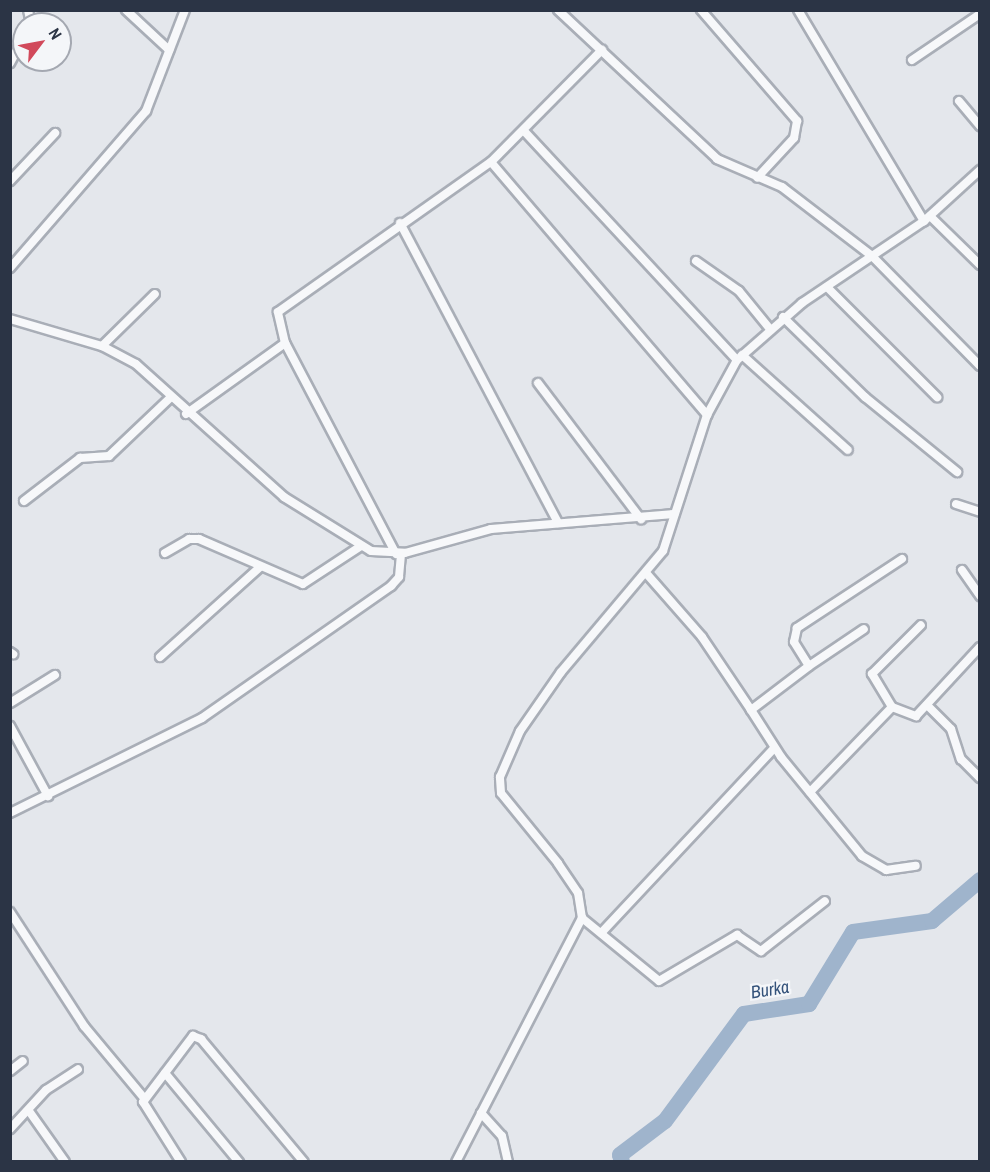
<!DOCTYPE html>
<style>
body{margin:0}
#map{position:relative;width:990px;height:1172px;overflow:hidden;background:#e4e7ec;font-family:"Archivo Narrow",sans-serif}
div>[style]{position:absolute}
.river>*{height:16px;margin:-8px;padding:0 8px;transform-origin:8px;border-radius:8px;background:#9fb4cc}
.roads{filter:drop-shadow(2px 0 #a9aeb7) drop-shadow(-2px 0 #a9aeb7) drop-shadow(0 2px #a9aeb7) drop-shadow(0 -2px #a9aeb7)}
.street>*{height:8px;margin:-4px;padding:0 4px;transform-origin:4px;border-radius:4px;background:#f7f8fa}
span{translate:-50% -50%;white-space:nowrap;text-align:center;line-height:1.15;-webkit-text-stroke:4.5px #f4f6f9;paint-order:stroke}
.water-label{font-size:18px;color:#34527a;font-style:italic}
.frame{position:absolute;inset:0;border:12px solid #2b3445;pointer-events:none}
.north{position:absolute;left:12px;top:12px;width:60px;height:60px;box-sizing:border-box;background:#f4f6f9;border:2px solid #a4a8b1;border-radius:50%;rotate:58deg;font-size:16px;font-weight:700;line-height:24px;text-align:center;color:#2b3445}
.north::after{content:'';display:block;margin:auto;width:21px;height:27px;background:#d1495b;clip-path:polygon(50% 0,100% 100%,50% 72%,0 100%)}
</style>
<div id="map">
<div class="river">
<div style="left:622px;top:1162px;width:7px;rotate:-106deg"></div>
<div style="left:620px;top:1155px;width:56px;rotate:-37.1deg"></div>
<div style="left:665px;top:1121px;width:133px;rotate:-53.6deg"></div>
<div style="left:744px;top:1014px;width:66px;rotate:-8.7deg"></div>
<div style="left:809px;top:1004px;width:84px;rotate:-58.6deg"></div>
<div style="left:853px;top:932px;width:80px;rotate:-7.9deg"></div>
<div style="left:932px;top:921px;width:63px;rotate:-40.5deg"></div>
</div>
<div class="roads">
<div class="street">
<div style="left:28px;top:10px;width:14px;rotate:78deg"></div>
<div style="left:126px;top:10px;width:59px;rotate:42.9deg"></div>
<div style="left:558px;top:10px;width:218px;rotate:43.1deg"></div>
<div style="left:717px;top:159px;width:71px;rotate:23.3deg"></div>
<div style="left:782px;top:187px;width:113px;rotate:37.5deg"></div>
<div style="left:872px;top:256px;width:154px;rotate:45.5deg"></div>
<div style="left:701px;top:10px;width:147px;rotate:49.1deg"></div>
<div style="left:797px;top:121px;width:17px;rotate:100deg"></div>
<div style="left:794px;top:138px;width:54px;rotate:132.8deg"></div>
<div style="left:798px;top:10px;width:246px;rotate:59.2deg"></div>
<div style="left:912px;top:60px;width:82px;rotate:-34.1deg"></div>
<div style="left:10px;top:63px;width:30px;rotate:-62deg"></div>
<div style="left:959px;top:101px;width:33px;rotate:50deg"></div>
<div style="left:525px;top:132px;width:311px;rotate:47.1deg"></div>
<div style="left:491px;top:162px;width:333px;rotate:49.5deg"></div>
<div style="left:10px;top:181px;width:66px;rotate:-46.8deg"></div>
<div style="left:930px;top:216px;width:70px;rotate:44.4deg"></div>
<div style="left:400px;top:223px;width:339px;rotate:62.2deg"></div>
<div style="left:696px;top:261px;width:52px;rotate:34.9deg"></div>
<div style="left:739px;top:291px;width:49px;rotate:50.8deg"></div>
<div style="left:10px;top:268px;width:208px;rotate:-49.1deg"></div>
<div style="left:146px;top:111px;width:108px;rotate:-68.9deg"></div>
<div style="left:827px;top:287px;width:156px;rotate:45deg"></div>
<div style="left:783px;top:317px;width:115px;rotate:44.3deg"></div>
<div style="left:865px;top:397px;width:119px;rotate:39.2deg"></div>
<div style="left:10px;top:319px;width:96px;rotate:16.4deg"></div>
<div style="left:102px;top:346px;width:38px;rotate:28deg"></div>
<div style="left:136px;top:364px;width:199px;rotate:41.9deg"></div>
<div style="left:284px;top:497px;width:102px;rotate:31.8deg"></div>
<div style="left:371px;top:551px;width:34px;rotate:3deg"></div>
<div style="left:405px;top:553px;width:89px;rotate:-15.6deg"></div>
<div style="left:491px;top:529px;width:184px;rotate:-4.7deg"></div>
<div style="left:102px;top:346px;width:74px;rotate:-44.5deg"></div>
<div style="left:742px;top:355px;width:142px;rotate:41.9deg"></div>
<div style="left:538px;top:383px;width:171px;rotate:52.9deg"></div>
<div style="left:186px;top:414px;width:122px;rotate:-35.6deg"></div>
<div style="left:24px;top:501px;width:71px;rotate:-37.5deg"></div>
<div style="left:80px;top:458px;width:29px;rotate:-4deg"></div>
<div style="left:109px;top:456px;width:84px;rotate:-43.6deg"></div>
<div style="left:956px;top:504px;width:25px;rotate:18deg"></div>
<div style="left:165px;top:553px;width:28px;rotate:-30deg"></div>
<div style="left:189px;top:539px;width:10px"></div>
<div style="left:199px;top:539px;width:113px;rotate:23.4deg"></div>
<div style="left:303px;top:584px;width:69px;rotate:-33.2deg"></div>
<div style="left:396px;top:554px;width:238px;rotate:-117.7deg"></div>
<div style="left:285px;top:343px;width:32px;rotate:-103deg"></div>
<div style="left:278px;top:312px;width:261px;rotate:-35.2deg"></div>
<div style="left:491px;top:162px;width:158px;rotate:-45.3deg"></div>
<div style="left:902px;top:559px;width:126px;rotate:146.7deg"></div>
<div style="left:797px;top:628px;width:14px;rotate:102deg"></div>
<div style="left:794px;top:642px;width:28px;rotate:58deg"></div>
<div style="left:809px;top:666px;width:73px;rotate:142.8deg"></div>
<div style="left:751px;top:710px;width:56px;rotate:57.4deg"></div>
<div style="left:781px;top:757px;width:128px;rotate:50.7deg"></div>
<div style="left:862px;top:856px;width:28px;rotate:30deg"></div>
<div style="left:886px;top:870px;width:30px;rotate:-8deg"></div>
<div style="left:962px;top:570px;width:32px;rotate:55deg"></div>
<div style="left:646px;top:573px;width:85px;rotate:48.8deg"></div>
<div style="left:702px;top:637px;width:88px;rotate:56.1deg"></div>
<div style="left:10px;top:652px;width:4px;rotate:34deg"></div>
<div style="left:160px;top:657px;width:135px;rotate:-42deg"></div>
<div style="left:809px;top:666px;width:66px;rotate:-33.9deg"></div>
<div style="left:10px;top:703px;width:53px;rotate:-31.9deg"></div>
<div style="left:927px;top:705px;width:34px;rotate:45deg"></div>
<div style="left:951px;top:729px;width:32px;rotate:72deg"></div>
<div style="left:961px;top:759px;width:27px;rotate:45deg"></div>
<div style="left:892px;top:707px;width:39px;rotate:-121deg"></div>
<div style="left:872px;top:674px;width:69px;rotate:-45deg"></div>
<div style="left:10px;top:726px;width:80px;rotate:61.5deg"></div>
<div style="left:810px;top:792px;width:118px;rotate:-46deg"></div>
<div style="left:892px;top:707px;width:26px;rotate:21deg"></div>
<div style="left:916px;top:716px;width:94px;rotate:-47.2deg"></div>
<div style="left:10px;top:813px;width:214px;rotate:-26.3deg"></div>
<div style="left:202px;top:718px;width:231px;rotate:-34.9deg"></div>
<div style="left:391px;top:586px;width:12px;rotate:-48deg"></div>
<div style="left:399px;top:577px;width:23px;rotate:-85deg"></div>
<div style="left:10px;top:912px;width:136px;rotate:57deg"></div>
<div style="left:84px;top:1026px;width:94px;rotate:50.2deg"></div>
<div style="left:582px;top:918px;width:99px;rotate:39.3deg"></div>
<div style="left:659px;top:981px;width:91px;rotate:-30.5deg"></div>
<div style="left:737px;top:935px;width:29px;rotate:34deg"></div>
<div style="left:761px;top:951px;width:81px;rotate:-38deg"></div>
<div style="left:603px;top:931px;width:250px;rotate:-46.9deg"></div>
<div style="left:10px;top:1071px;width:16px;rotate:-38deg"></div>
<div style="left:165px;top:1073px;width:116px;rotate:50.3deg"></div>
<div style="left:29px;top:1111px;width:62px;rotate:54.8deg"></div>
<div style="left:481px;top:1113px;width:31px;rotate:48deg"></div>
<div style="left:502px;top:1136px;width:27px;rotate:77deg"></div>
<div style="left:10px;top:1129px;width:53px;rotate:-47.3deg"></div>
<div style="left:46px;top:1090px;width:38px;rotate:-33deg"></div>
<div style="left:181px;top:1162px;width:71px;rotate:-122.3deg"></div>
<div style="left:143px;top:1102px;width:83px;rotate:-52.9deg"></div>
<div style="left:193px;top:1036px;width:9px;rotate:21deg"></div>
<div style="left:201px;top:1039px;width:160px;rotate:50.1deg"></div>
<div style="left:456px;top:1162px;width:275px;rotate:-62.7deg"></div>
<div style="left:582px;top:918px;width:25px;rotate:-99deg"></div>
<div style="left:578px;top:893px;width:36px;rotate:-124deg"></div>
<div style="left:558px;top:863px;width:90px;rotate:-129.2deg"></div>
<div style="left:501px;top:793px;width:16px;rotate:-94deg"></div>
<div style="left:500px;top:777px;width:50px;rotate:-66.5deg"></div>
<div style="left:520px;top:731px;width:72px;rotate:-55.2deg"></div>
<div style="left:561px;top:672px;width:158px;rotate:-49.9deg"></div>
<div style="left:663px;top:551px;width:143px;rotate:-72.1deg"></div>
<div style="left:707px;top:415px;width:63px;rotate:-61.4deg"></div>
<div style="left:737px;top:360px;width:86px;rotate:-41.2deg"></div>
<div style="left:802px;top:303px;width:147px;rotate:-33.9deg"></div>
<div style="left:924px;top:221px;width:76px;rotate:-42.3deg"></div>
</div>
</div>
<div class="water-label">
<span style="left:770px;top:990px;rotate:-9deg">Burka</span>
</div>
<div class="frame"></div>
<div class="north">N</div>
</div>
